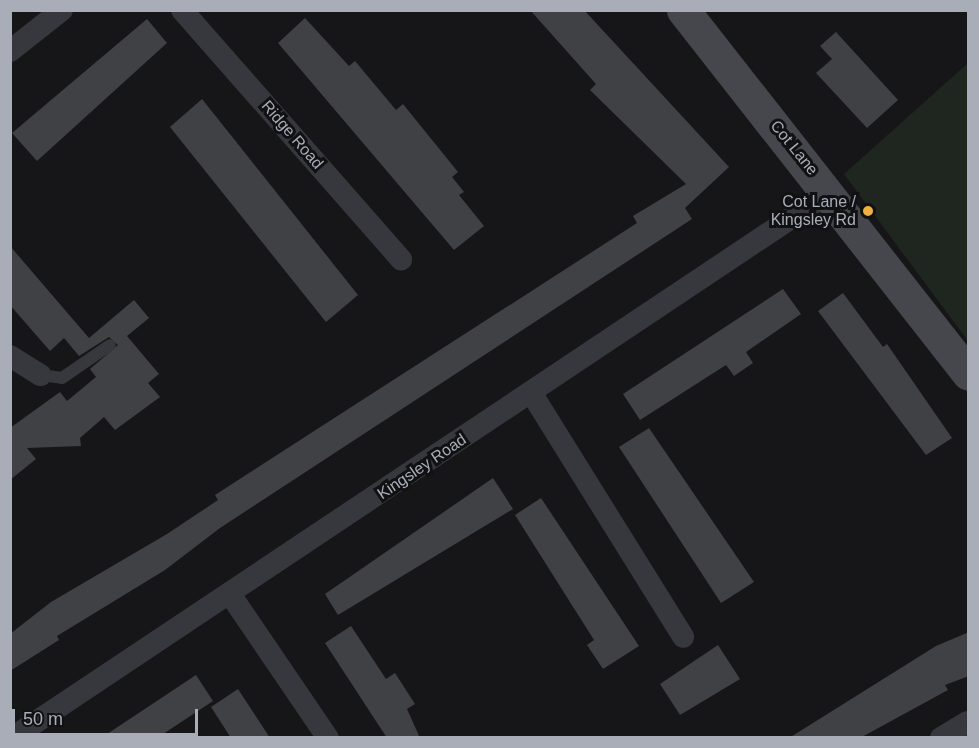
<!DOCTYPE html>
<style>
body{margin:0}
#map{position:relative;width:979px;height:748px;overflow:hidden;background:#161618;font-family:Helvetica,sans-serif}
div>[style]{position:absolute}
.green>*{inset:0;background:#1e261f}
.building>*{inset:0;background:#404145}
.lane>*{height:12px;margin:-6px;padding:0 6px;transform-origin:6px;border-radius:6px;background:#37383d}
.street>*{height:22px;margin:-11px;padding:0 11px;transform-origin:11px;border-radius:11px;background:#37383d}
.secondary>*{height:33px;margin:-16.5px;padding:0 16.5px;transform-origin:16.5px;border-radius:16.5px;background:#45474d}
.dots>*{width:16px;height:16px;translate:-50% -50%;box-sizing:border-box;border:3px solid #111113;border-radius:50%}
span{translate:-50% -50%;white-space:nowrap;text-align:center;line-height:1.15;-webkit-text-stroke:6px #111113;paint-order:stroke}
.street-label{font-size:16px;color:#a8adb8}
.poi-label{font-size:16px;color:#a8adb8}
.right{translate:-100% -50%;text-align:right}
.frame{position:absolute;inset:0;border:12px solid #a8adb8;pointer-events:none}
.scale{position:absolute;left:12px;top:709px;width:186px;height:27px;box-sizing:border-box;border:3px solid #a8adb8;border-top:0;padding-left:8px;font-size:18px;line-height:21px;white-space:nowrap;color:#a8adb8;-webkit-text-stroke:4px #111113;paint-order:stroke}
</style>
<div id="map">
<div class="green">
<div style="clip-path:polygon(968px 63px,968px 341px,844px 174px)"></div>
</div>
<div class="building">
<div style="clip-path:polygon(530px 10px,584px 10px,729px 167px,685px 208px,692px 219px,220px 528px,165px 570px,57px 636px,59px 640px,10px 671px,10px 634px,51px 602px,167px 534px,218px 500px,215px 495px,637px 223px,633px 216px,686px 184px,590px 90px,596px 84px)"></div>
<div style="clip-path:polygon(305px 18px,349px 66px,355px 61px,396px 110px,403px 104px,458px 172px,452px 177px,464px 192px,459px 195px,484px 226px,454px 250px,278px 43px)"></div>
<div style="clip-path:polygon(147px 19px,167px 43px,37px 161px,12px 133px)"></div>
<div style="clip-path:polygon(836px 32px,898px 100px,867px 128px,816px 73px,832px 59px,820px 46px)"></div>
<div style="clip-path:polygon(202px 99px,358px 295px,326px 322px,170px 127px)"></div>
<div style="clip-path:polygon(10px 246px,89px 338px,134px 300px,149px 318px,127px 336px,159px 374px,148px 383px,160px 397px,115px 430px,104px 417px,80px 438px,81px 446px,27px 448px,36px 459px,10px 480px,10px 428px,60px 392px,67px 401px,96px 377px,90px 369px,118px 345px,109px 337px,79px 356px,64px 338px,50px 351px,10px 305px)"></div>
<div style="clip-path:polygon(783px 289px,801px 314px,746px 352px,753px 363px,734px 376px,726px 365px,640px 420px,623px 394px)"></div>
<div style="clip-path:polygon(843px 293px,883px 347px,887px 344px,952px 438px,926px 455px,818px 311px)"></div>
<div style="clip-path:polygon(649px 428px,754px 582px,721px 603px,619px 447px)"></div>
<div style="clip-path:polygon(493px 478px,513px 509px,338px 615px,325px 594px)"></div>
<div style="clip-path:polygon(541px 498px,639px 646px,603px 669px,587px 645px,594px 640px,515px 515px)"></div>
<div style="clip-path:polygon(351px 626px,386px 679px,395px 673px,415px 704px,407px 709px,420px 738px,387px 738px,325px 643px)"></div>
<div style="clip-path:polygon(969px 632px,969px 676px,945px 685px,948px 690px,860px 738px,789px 738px,936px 646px)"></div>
<div style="clip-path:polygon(718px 645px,740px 679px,680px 715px,660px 684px)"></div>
<div style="clip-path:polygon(196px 675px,213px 701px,157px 738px,101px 738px)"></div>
<div style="clip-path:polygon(238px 689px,270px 738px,231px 738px,211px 707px)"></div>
</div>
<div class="lane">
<div style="left:41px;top:375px;width:21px;rotate:8deg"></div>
<div style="left:62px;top:378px;width:58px;rotate:-34.5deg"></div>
</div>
<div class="street">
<div style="left:182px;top:10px;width:332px;rotate:48.7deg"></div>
<div style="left:10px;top:51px;width:66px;rotate:-38.3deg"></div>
<div style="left:10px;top:356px;width:36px;rotate:32deg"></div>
<div style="left:532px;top:394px;width:286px;rotate:58.1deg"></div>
<div style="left:230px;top:594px;width:174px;rotate:55.8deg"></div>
<div style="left:12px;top:738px;width:983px;rotate:-33.72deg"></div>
<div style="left:941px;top:738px;width:31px;rotate:-31deg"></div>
</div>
<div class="secondary">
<div style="left:683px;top:10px;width:462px;rotate:51.9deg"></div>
</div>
<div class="dots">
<div style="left:868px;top:211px;background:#f2b134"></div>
</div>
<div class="street-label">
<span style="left:292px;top:135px;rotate:49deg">Ridge Road</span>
<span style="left:794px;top:148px;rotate:51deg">Cot Lane</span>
<span style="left:422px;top:467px;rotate:-34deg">Kingsley Road</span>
</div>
<div class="poi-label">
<span class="right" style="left:856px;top:211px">Cot Lane /<br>Kingsley Rd</span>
</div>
<div class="frame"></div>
<div class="scale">50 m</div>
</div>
